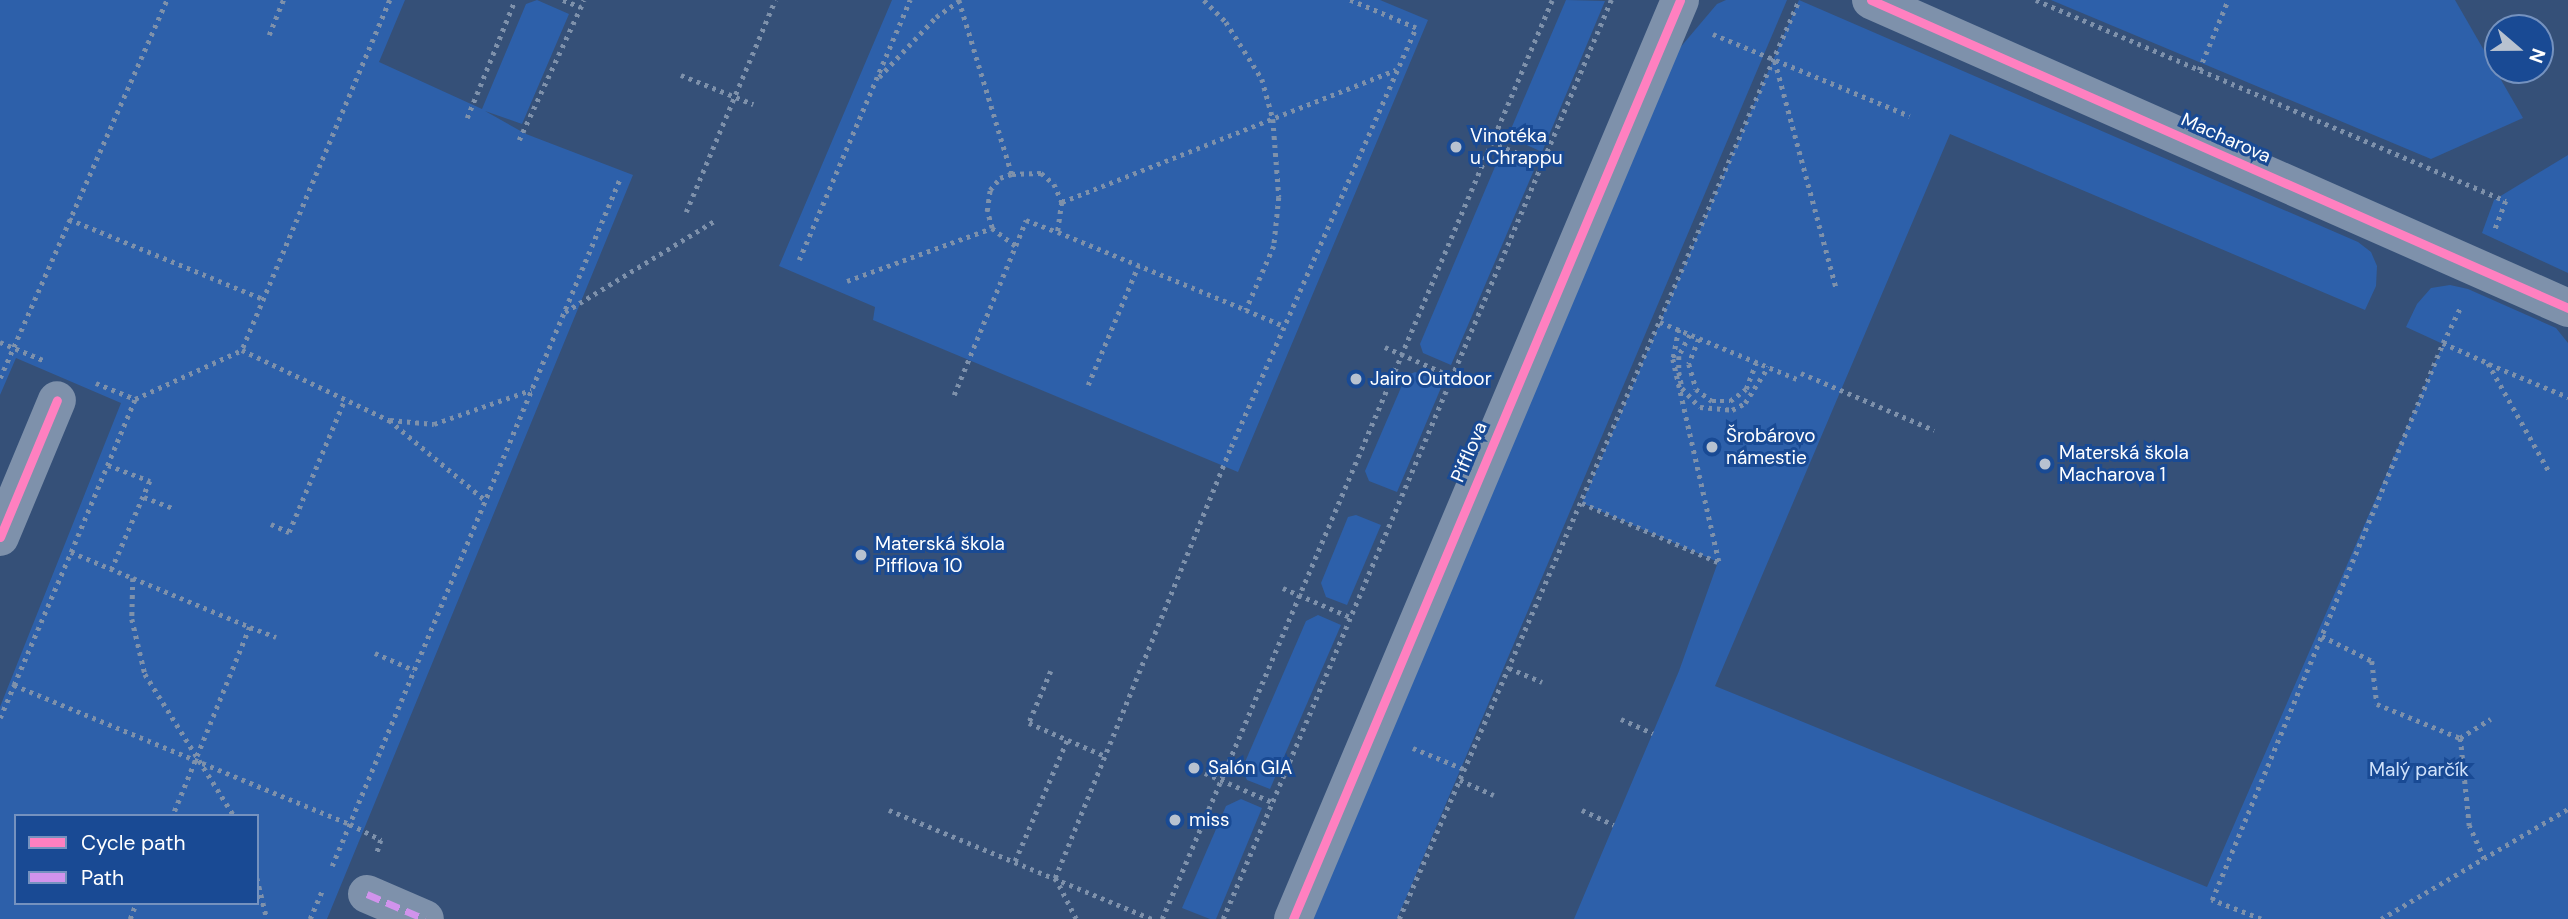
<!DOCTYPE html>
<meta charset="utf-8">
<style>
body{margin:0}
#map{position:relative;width:2568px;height:919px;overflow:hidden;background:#355078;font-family:"DM Sans",sans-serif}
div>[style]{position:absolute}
.green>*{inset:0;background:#2d60aa}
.path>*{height:4.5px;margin-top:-2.25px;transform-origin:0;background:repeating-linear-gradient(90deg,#7e91ab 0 3.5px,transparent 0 8.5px)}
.minor>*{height:38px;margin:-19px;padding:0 19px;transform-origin:19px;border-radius:19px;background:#7e91ab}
.quiet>*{height:7px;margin-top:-3.5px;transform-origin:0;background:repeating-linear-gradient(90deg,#d193ec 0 14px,transparent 0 21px)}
.cycleway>*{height:9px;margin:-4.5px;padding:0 4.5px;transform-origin:4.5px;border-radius:4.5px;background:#ff80c0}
.dots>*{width:19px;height:19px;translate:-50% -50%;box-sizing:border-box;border:4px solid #194a94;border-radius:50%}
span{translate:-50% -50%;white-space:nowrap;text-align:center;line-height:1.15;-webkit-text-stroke:6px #194a94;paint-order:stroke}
.poi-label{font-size:19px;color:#fff}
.left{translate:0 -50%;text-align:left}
.street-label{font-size:19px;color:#fff}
.park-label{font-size:19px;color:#d0e2fb}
.legend{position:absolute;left:14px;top:814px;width:245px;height:91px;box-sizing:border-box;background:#194a94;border:2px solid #7592bf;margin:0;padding:9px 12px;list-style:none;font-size:21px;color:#fff}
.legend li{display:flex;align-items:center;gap:14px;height:35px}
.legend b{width:35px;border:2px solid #7592bf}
.north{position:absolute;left:2484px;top:14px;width:70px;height:70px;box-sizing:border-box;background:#194a94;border:2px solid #7592bf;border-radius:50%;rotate:110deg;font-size:19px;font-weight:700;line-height:28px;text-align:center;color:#fff}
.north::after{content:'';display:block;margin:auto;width:24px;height:32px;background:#b8c2d0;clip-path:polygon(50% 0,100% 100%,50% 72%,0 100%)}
</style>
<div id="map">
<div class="green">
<div style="clip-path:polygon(evenodd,0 0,405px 0,379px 62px,482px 109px,526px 4px,537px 0,569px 14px,522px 124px,485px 111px,526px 134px,633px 175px,327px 919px,0 919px,0 707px,121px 403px,16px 358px,0 395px,0 0,16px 816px,257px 816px,257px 903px,16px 903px,16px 816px)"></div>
<div style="clip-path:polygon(892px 0,1380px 0,1428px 20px,1238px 472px,873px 320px,875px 307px,779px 266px)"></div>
<div style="clip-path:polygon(1566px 0,1605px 1px,1542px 152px,1514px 139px,1511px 129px)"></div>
<div style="clip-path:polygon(1726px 0,1787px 0,1397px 919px,1311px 919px,1673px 56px,1717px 4px)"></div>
<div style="clip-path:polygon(1799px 0,2358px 242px,2371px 252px,2377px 266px,2376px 286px,2365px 310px,1950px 134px,1715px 686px,2207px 887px,2443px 344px,2406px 327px,2417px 304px,2431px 288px,2450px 285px,2468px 289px,2556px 328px,2568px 343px,2568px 919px,1574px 919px,1679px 671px,1718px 562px,1582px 503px)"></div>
<div style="clip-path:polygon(2051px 0,2455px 0,2523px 118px,2431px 159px)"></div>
<div style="clip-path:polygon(2568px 155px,2568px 273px,2482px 233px,2494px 200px)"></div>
<div style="clip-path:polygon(1505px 158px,1534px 170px,1451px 365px,1423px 353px,1420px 344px,1497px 162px)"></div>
<div style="clip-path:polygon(1415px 372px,1443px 383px,1397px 492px,1369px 481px,1365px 471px,1406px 376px)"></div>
<div style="clip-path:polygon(1356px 515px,1381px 525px,1347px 605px,1326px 597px,1321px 583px,1348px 517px)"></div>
<div style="clip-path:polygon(1318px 615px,1341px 625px,1270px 789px,1247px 780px,1242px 769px,1306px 621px)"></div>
<div style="clip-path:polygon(1241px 799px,1262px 808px,1216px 919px,1210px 919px,1182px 908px,1226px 806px)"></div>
</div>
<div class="path">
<div style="left:390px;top:0;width:380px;rotate:112.9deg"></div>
<div style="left:242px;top:350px;width:163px;rotate:25.5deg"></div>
<div style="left:389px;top:420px;width:125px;rotate:39.8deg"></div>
<div style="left:563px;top:0;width:19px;rotate:21deg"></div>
<div style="left:959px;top:0;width:182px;rotate:73.1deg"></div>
<div style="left:1012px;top:174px;width:29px;rotate:-2deg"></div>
<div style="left:1041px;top:173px;width:17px;rotate:40deg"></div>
<div style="left:1054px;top:184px;width:20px;rotate:66deg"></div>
<div style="left:1062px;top:202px;width:359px;rotate:-21.6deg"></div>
<div style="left:1204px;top:0;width:31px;rotate:45deg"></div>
<div style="left:1226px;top:22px;width:67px;rotate:57.7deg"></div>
<div style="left:1262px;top:79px;width:41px;rotate:74.6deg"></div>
<div style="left:1273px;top:119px;width:78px;rotate:85.6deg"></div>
<div style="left:1279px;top:197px;width:49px;rotate:95.8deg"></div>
<div style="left:1274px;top:246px;width:70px;rotate:113.6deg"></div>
<div style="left:1246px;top:310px;width:41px;rotate:22.8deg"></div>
<div style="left:2036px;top:0;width:511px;rotate:23.15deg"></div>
<div style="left:2506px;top:201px;width:30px;rotate:111deg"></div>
<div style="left:1713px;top:34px;width:213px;rotate:22.6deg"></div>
<div style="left:269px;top:35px;width:38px;rotate:-68deg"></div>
<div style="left:1775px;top:61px;width:237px;rotate:74.9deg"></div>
<div style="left:2199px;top:70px;width:76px;rotate:-67.5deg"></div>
<div style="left:681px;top:75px;width:78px;rotate:21.9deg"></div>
<div style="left:879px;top:77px;width:83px;rotate:-46.5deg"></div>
<div style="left:936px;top:17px;width:29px;rotate:-35deg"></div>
<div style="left:467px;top:118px;width:127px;rotate:-67.9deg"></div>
<div style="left:1475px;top:135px;width:72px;rotate:23deg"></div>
<div style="left:519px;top:140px;width:154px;rotate:-65.1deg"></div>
<div style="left:1062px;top:202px;width:30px;rotate:98deg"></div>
<div style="left:1058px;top:232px;width:204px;rotate:22.5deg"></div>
<div style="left:686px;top:212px;width:230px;rotate:-67.2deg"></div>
<div style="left:69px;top:219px;width:210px;rotate:22.4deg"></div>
<div style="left:992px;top:228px;width:30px;rotate:37deg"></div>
<div style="left:799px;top:260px;width:283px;rotate:-66.9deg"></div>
<div style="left:847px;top:281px;width:154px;rotate:-20.1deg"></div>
<div style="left:992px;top:228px;width:18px;rotate:-106deg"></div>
<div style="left:987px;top:211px;width:21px;rotate:-82deg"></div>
<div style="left:990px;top:190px;width:16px;rotate:-50deg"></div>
<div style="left:1000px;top:178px;width:13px;rotate:-18deg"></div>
<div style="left:565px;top:312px;width:175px;rotate:-31.4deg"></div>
<div style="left:1660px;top:322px;width:151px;rotate:22.6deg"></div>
<div style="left:1679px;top:329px;width:31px;rotate:101deg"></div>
<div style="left:1673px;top:359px;width:208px;rotate:77.2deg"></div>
<div style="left:1690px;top:335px;width:24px;rotate:118deg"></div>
<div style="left:1679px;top:356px;width:16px;rotate:90deg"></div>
<div style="left:1679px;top:372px;width:16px;rotate:79deg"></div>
<div style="left:1682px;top:388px;width:26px;rotate:47deg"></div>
<div style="left:1700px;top:407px;width:32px;rotate:5deg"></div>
<div style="left:1732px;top:410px;width:15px;rotate:-28deg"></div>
<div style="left:1745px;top:403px;width:43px;rotate:-57.4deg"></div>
<div style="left:1699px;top:339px;width:27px;rotate:112deg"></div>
<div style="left:1689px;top:364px;width:26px;rotate:74deg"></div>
<div style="left:1696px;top:389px;width:20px;rotate:37deg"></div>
<div style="left:1712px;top:401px;width:18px"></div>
<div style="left:1730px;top:401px;width:20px;rotate:-37deg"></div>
<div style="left:1746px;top:389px;width:28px;rotate:-69deg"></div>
<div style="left:0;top:342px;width:47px;rotate:22.7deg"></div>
<div style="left:2443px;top:343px;width:39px;rotate:-64deg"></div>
<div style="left:1385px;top:347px;width:72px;rotate:23.7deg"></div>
<div style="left:2489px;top:364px;width:86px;rotate:22.7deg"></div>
<div style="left:1801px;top:373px;width:145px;rotate:23.2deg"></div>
<div style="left:0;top:378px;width:413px;rotate:-66.2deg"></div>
<div style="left:96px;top:383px;width:42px;rotate:22.3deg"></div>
<div style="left:135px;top:399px;width:118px;rotate:-24.6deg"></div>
<div style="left:1088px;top:385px;width:129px;rotate:-67.2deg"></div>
<div style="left:954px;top:395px;width:189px;rotate:-67.6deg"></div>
<div style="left:1026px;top:220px;width:34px;rotate:21deg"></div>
<div style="left:390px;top:420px;width:44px;rotate:5.2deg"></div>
<div style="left:434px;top:424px;width:103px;rotate:-19.3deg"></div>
<div style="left:108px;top:465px;width:45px;rotate:20.9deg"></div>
<div style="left:150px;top:481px;width:96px;rotate:113.4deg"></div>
<div style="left:144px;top:497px;width:30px;rotate:21deg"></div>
<div style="left:1582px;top:503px;width:148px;rotate:23.5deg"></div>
<div style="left:271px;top:524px;width:20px;rotate:24deg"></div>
<div style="left:289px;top:532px;width:144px;rotate:-67.2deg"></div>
<div style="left:71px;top:552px;width:166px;rotate:-67.3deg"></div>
<div style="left:133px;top:578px;width:127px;rotate:22.7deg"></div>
<div style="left:250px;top:627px;width:204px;rotate:112.2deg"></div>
<div style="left:1283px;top:588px;width:73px;rotate:23.4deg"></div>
<div style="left:250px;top:627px;width:28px;rotate:21deg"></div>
<div style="left:2322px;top:636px;width:56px;rotate:26.6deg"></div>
<div style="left:2372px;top:661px;width:43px;rotate:83.4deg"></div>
<div style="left:2377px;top:704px;width:90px;rotate:22.3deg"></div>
<div style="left:375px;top:653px;width:43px;rotate:23.6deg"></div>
<div style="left:1509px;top:668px;width:36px;rotate:23deg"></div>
<div style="left:1051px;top:671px;width:56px;rotate:112.9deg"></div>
<div style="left:1029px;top:723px;width:83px;rotate:23.5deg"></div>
<div style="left:14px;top:685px;width:145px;rotate:-66.8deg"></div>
<div style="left:71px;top:552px;width:67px;rotate:22.8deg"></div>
<div style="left:133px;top:578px;width:41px;rotate:91.4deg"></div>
<div style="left:132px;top:619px;width:57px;rotate:76.7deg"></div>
<div style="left:145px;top:674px;width:168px;rotate:57.9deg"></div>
<div style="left:0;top:718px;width:36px;rotate:-67deg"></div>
<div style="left:14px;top:685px;width:364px;rotate:22.5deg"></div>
<div style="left:350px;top:824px;width:35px;rotate:27deg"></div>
<div style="left:381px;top:840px;width:14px;rotate:107deg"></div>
<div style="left:1621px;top:719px;width:35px;rotate:24deg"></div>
<div style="left:1413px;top:748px;width:55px;rotate:22.4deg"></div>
<div style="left:1205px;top:773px;width:73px;rotate:23.4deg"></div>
<div style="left:1460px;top:780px;width:37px;rotate:24deg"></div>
<div style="left:889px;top:810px;width:285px;rotate:22.5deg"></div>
<div style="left:1582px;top:810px;width:35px;rotate:25deg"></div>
<div style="left:2484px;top:859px;width:36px;rotate:-114deg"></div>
<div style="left:2469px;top:826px;width:88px;rotate:-95.8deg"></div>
<div style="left:2460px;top:738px;width:36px;rotate:-32deg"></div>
<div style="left:1015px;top:861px;width:132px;rotate:-66.7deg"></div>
<div style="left:332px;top:866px;width:743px;rotate:-67.27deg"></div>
<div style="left:257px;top:878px;width:42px;rotate:76.3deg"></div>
<div style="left:130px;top:919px;width:17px;rotate:-69deg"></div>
<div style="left:310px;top:919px;width:30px;rotate:-67deg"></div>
<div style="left:1076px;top:919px;width:46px;rotate:-117.1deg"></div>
<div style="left:1055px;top:878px;width:466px;rotate:-67.8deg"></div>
<div style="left:1231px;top:447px;width:458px;rotate:-66.2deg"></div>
<div style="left:1416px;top:28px;width:72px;rotate:-157deg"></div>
<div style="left:1162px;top:919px;width:998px;rotate:-67deg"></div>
<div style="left:1223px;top:919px;width:998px;rotate:-67.11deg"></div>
<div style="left:1399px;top:919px;width:1002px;rotate:-66.48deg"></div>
<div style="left:2261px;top:919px;width:53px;rotate:-158.8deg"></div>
<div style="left:2212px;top:900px;width:603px;rotate:-67.48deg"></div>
<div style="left:2443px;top:343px;width:49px;rotate:24deg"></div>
<div style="left:2488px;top:363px;width:126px;rotate:60.6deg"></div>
<div style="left:2381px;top:919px;width:217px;rotate:-30.5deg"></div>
</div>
<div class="minor">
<div style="left:1871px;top:0;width:762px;rotate:23.84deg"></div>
<div style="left:0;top:537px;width:148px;rotate:-67.4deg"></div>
<div style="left:367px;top:894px;width:63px;rotate:23.3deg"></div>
<div style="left:1293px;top:919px;width:997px;rotate:-67.16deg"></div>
</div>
<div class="quiet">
<div style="left:367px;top:894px;width:63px;rotate:23.3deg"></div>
</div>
<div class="cycleway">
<div style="left:1871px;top:0;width:762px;rotate:23.84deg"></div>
<div style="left:0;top:537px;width:148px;rotate:-67.4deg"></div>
<div style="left:1293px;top:919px;width:997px;rotate:-67.16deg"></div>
</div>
<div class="dots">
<div style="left:1456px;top:147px;background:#b8c2d0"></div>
<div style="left:1356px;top:379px;background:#b8c2d0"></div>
<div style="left:1712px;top:447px;background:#b8c2d0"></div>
<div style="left:2045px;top:464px;background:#b8c2d0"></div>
<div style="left:861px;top:555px;background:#b8c2d0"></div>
<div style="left:1194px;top:768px;background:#b8c2d0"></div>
<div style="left:1175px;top:820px;background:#b8c2d0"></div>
</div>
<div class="poi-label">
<span class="left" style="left:1470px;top:147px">Vinotéka<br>u Chrappu</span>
<span class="left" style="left:1370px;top:379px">Jairo Outdoor</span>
<span class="left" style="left:1726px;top:447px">Šrobárovo<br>námestie</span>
<span class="left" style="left:2059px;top:464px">Materská škola<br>Macharova 1</span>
<span class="left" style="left:875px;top:555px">Materská škola<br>Pifflova 10</span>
<span class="left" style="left:1208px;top:768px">Salón GIA</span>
<span class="left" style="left:1189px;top:820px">miss</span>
</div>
<div class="street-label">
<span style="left:2226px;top:138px;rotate:24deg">Macharova</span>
<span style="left:1469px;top:452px;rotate:-67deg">Pifflova</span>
</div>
<div class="park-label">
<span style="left:2419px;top:770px">Malý parčík</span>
</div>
<ul class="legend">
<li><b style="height:9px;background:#ff80c0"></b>Cycle path</li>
<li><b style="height:9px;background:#d193ec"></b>Path</li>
</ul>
<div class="north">N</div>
</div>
